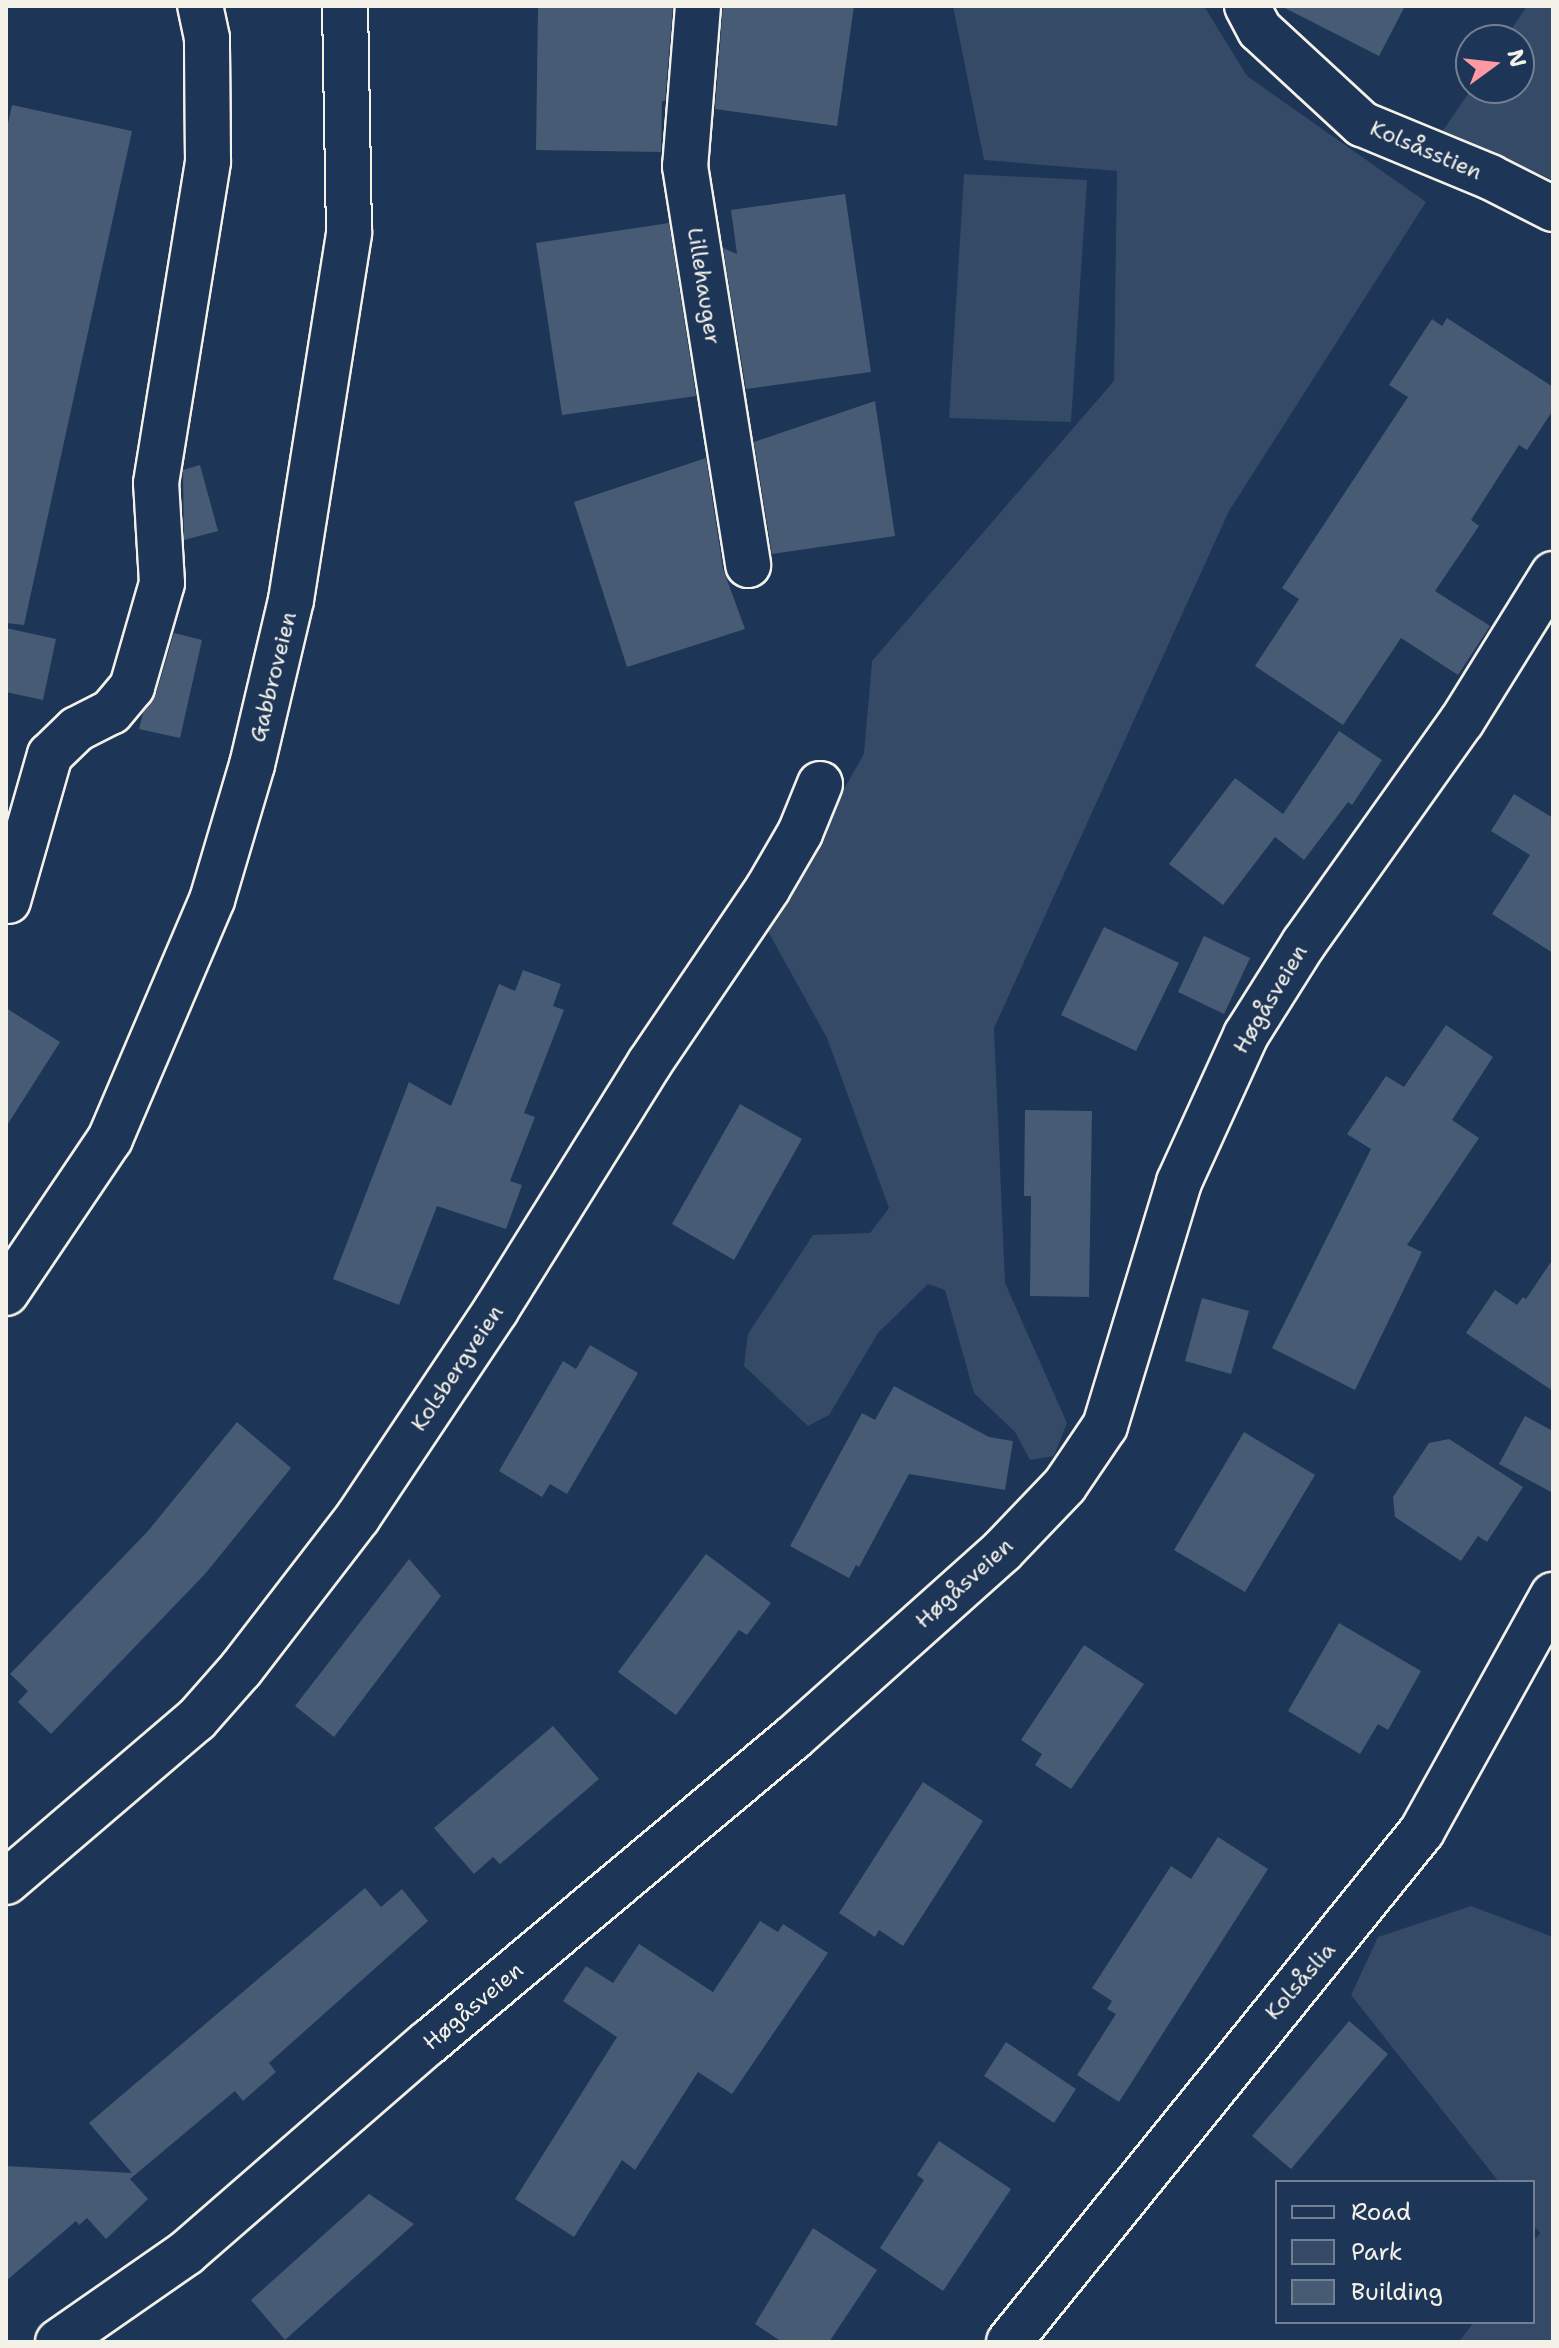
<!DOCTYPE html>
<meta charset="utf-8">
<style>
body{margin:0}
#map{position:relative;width:1559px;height:2348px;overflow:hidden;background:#1d3557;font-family:"Shantell Sans",sans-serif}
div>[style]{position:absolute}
.green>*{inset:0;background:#354a67}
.building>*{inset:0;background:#485b74}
.roads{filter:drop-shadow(2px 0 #f4f1e8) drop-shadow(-2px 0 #f4f1e8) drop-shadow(0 2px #f4f1e8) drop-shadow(0 -2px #f4f1e8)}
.minor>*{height:44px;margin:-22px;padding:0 22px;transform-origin:22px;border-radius:22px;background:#1d3557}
span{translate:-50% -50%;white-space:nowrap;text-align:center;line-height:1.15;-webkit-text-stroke:8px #1d3557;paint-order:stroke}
.street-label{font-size:22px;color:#f4f1e8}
.frame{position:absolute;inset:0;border:8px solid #f4f1e8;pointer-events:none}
.legend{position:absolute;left:1275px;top:2180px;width:260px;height:144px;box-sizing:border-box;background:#1d3557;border:2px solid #738091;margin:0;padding:10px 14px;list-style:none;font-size:24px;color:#f4f1e8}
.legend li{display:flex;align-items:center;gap:16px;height:40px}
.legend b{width:40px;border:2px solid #738091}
.north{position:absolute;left:1455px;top:24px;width:80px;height:80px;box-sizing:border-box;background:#1d3557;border:2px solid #738091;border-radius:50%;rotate:75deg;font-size:22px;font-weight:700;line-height:32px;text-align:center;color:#f4f1e8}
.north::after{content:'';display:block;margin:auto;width:28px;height:36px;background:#ff9aa2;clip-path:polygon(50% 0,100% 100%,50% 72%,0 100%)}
</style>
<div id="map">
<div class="green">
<div style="clip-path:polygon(953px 6px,1204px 6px,1247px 76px,1426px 202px,1229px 511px,994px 1028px,1005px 1283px,1067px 1423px,1054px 1456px,1030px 1460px,1015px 1432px,974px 1393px,945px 1290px,928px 1284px,878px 1333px,829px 1415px,808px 1426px,744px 1366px,748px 1334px,813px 1235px,870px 1233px,889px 1208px,827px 1038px,765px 926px,864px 754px,872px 661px,1114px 381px,1117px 171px,984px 160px)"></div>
<div style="clip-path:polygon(1527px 6px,1553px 6px,1553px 180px,1442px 132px,1472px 88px,1519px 88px,1519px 40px,1504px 40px)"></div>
<div style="clip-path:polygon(964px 174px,1087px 180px,1071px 422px,949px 418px)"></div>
<div style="clip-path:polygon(1471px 1906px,1553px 1937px,1553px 2342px,1459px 2342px,1474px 2322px,1533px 2322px,1533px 2242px,1540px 2233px,1533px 2225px,1533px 2182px,1499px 2182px,1351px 1995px,1378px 1937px)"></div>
</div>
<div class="building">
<div style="clip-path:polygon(538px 6px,673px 6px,665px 101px,662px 101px,661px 152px,536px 150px)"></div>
<div style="clip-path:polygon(723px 6px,854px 6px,837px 126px,715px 109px)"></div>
<div style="clip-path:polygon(1281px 6px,1405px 6px,1379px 56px)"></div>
<div style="clip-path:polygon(12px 105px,132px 131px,24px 625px,6px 623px,6px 133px)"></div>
<div style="clip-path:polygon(845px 194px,871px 372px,746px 389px,723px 248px,737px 254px,731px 210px)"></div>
<div style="clip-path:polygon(669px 223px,696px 396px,562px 415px,536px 243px)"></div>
<div style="clip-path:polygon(1447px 318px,1553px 387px,1553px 410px,1527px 450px,1519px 445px,1471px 520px,1479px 526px,1435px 591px,1490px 626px,1458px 675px,1401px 638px,1343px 725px,1255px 666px,1299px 599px,1282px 588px,1408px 397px,1389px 385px,1432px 319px,1442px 326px)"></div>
<div style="clip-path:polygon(875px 401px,895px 536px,772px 554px,754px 442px)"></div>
<div style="clip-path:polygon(706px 458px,723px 569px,745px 629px,627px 667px,574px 502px)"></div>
<div style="clip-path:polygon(200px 465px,218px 531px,184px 540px,183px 470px)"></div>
<div style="clip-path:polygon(6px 628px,56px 639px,43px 700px,6px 692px)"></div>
<div style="clip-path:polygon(174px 633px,202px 640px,180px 738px,139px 729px,143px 713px,156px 694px)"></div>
<div style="clip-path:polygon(1339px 731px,1382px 760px,1352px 805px,1348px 802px,1304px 860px,1275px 837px,1223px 905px,1169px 864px,1235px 778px,1283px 814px)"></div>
<div style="clip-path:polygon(1514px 794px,1553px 818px,1553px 953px,1492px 914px,1530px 855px,1491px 831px)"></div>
<div style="clip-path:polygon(1104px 927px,1179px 963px,1136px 1051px,1061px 1015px)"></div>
<div style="clip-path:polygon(1204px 936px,1250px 958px,1224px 1014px,1178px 992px)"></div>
<div style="clip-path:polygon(523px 970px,561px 984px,553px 1006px,564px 1010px,524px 1113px,535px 1117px,510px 1181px,522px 1185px,506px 1229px,437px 1206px,399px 1305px,333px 1279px,409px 1082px,451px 1106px,499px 984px,515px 991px)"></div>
<div style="clip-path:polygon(6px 1008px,60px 1042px,6px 1127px)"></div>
<div style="clip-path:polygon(1446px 1025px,1493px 1057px,1452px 1120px,1479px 1138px,1407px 1245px,1422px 1252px,1355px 1390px,1272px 1348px,1371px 1149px,1347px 1134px,1386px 1076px,1404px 1087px)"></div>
<div style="clip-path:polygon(740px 1104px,802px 1139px,734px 1260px,672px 1224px)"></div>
<div style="clip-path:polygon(1025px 1110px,1092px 1111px,1089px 1297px,1030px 1296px,1031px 1196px,1024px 1196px)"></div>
<div style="clip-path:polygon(1553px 1259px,1553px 1391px,1466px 1333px,1495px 1290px,1517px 1305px,1523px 1297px,1526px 1299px)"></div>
<div style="clip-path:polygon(1202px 1298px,1249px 1311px,1231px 1374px,1185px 1361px)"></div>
<div style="clip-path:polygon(590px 1345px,638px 1373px,567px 1494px,550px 1484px,542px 1497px,499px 1471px,563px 1361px,576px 1369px)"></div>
<div style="clip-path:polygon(894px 1386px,989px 1437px,1013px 1441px,1005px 1490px,909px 1474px,859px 1567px,856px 1565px,849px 1578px,790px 1546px,862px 1413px,875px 1420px)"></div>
<div style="clip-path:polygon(1525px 1416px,1553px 1431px,1553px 1493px,1499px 1464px)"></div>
<div style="clip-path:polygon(237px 1422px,291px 1468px,205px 1574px,51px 1734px,18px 1702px,28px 1691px,10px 1674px,148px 1531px)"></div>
<div style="clip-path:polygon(1244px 1432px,1315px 1475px,1245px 1592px,1174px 1550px)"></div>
<div style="clip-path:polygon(1449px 1439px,1523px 1487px,1487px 1542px,1478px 1536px,1461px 1561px,1395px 1517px,1393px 1497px,1429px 1443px)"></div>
<div style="clip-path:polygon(706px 1554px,771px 1603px,747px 1635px,739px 1630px,676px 1715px,618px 1672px)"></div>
<div style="clip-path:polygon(409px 1559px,441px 1596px,334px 1737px,295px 1706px)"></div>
<div style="clip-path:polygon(1339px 1623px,1421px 1671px,1388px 1730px,1378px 1724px,1360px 1754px,1288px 1711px)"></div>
<div style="clip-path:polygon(1084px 1645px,1144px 1684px,1071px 1789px,1035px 1765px,1042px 1754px,1021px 1740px)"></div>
<div style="clip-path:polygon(553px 1726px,599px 1779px,500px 1864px,493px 1857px,474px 1874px,434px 1828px)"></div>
<div style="clip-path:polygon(923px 1782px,983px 1821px,903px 1946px,879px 1930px,875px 1937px,839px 1913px)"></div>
<div style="clip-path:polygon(1218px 1837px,1268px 1869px,1119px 2102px,1077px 2075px,1116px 2014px,1107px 2009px,1112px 2001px,1092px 1988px,1171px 1866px,1191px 1879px)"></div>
<div style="clip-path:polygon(365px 1888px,381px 1907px,402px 1889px,428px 1921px,269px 2063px,276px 2072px,243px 2101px,235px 2091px,130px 2179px,148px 2199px,106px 2239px,87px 2218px,79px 2225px,76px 2221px,6px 2281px,6px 2166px,132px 2173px,89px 2123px)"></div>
<div style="clip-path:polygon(760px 1921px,778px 1932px,783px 1924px,828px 1953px,732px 2094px,698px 2072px,635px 2170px,622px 2160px,574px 2237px,515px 2199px,617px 2037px,563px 2001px,586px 1966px,613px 1983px,639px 1944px,713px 1992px)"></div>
<div style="clip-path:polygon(1349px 2021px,1388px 2054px,1291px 2169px,1252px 2136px)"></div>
<div style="clip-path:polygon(1006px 2042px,1076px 2089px,1054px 2123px,984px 2076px)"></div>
<div style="clip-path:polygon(939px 2141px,1011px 2189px,943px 2291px,880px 2248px,924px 2180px,917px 2175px)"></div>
<div style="clip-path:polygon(369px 2194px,414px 2224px,285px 2340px,251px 2300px)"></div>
<div style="clip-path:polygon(813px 2228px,877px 2270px,829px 2342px,782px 2342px,755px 2324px)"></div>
</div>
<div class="roads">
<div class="minor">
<div style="left:698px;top:6px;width:161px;rotate:94.6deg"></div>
<div style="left:685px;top:166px;width:404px;rotate:81deg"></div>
<div style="left:1247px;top:6px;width:27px;rotate:62deg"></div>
<div style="left:1260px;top:30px;width:139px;rotate:42.7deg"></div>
<div style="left:1362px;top:124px;width:139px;rotate:22.5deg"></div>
<div style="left:1490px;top:177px;width:71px;rotate:26.9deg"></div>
<div style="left:8px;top:901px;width:152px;rotate:-74deg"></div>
<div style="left:50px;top:755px;width:37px;rotate:-44deg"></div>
<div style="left:77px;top:729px;width:38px;rotate:-27deg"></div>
<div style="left:111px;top:712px;width:33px;rotate:-50deg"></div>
<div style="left:132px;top:687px;width:108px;rotate:-73.9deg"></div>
<div style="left:162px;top:583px;width:100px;rotate:-93.4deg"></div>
<div style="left:156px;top:483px;width:326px;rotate:-80.8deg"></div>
<div style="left:208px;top:161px;width:123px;rotate:-90.5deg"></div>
<div style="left:207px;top:38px;width:33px;rotate:-102deg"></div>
<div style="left:6px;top:1293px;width:186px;rotate:-56deg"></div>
<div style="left:110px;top:1139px;width:260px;rotate:-66.9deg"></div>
<div style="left:212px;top:900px;width:141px;rotate:-73.5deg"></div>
<div style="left:252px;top:765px;width:170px;rotate:-76.7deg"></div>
<div style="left:291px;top:600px;width:372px;rotate:-81deg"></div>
<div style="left:349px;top:233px;width:227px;rotate:-91deg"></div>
<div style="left:6px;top:1882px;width:250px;rotate:-40.5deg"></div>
<div style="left:196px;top:1720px;width:68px;rotate:-48.6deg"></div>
<div style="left:241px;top:1669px;width:192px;rotate:-52.4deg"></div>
<div style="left:358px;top:1517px;width:249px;rotate:-56.3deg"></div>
<div style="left:496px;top:1310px;width:290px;rotate:-58.1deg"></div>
<div style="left:649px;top:1064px;width:212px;rotate:-55.9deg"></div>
<div style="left:768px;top:888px;width:64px;rotate:-59.8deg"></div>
<div style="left:800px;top:833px;width:53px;rotate:-67.8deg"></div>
<div style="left:58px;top:2342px;width:156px;rotate:-34.8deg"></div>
<div style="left:186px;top:2253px;width:320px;rotate:-41deg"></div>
<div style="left:428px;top:2043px;width:476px;rotate:-39.9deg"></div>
<div style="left:793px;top:1738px;width:280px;rotate:-41.8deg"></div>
<div style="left:1002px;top:1551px;width:91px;rotate:-46.3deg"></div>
<div style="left:1065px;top:1485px;width:71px;rotate:-55.9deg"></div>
<div style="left:1105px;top:1426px;width:255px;rotate:-73.1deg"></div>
<div style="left:1179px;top:1182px;width:162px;rotate:-65.5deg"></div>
<div style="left:1246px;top:1035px;width:109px;rotate:-57.8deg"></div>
<div style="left:1304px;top:943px;width:272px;rotate:-54.6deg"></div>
<div style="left:1462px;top:721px;width:173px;rotate:-58.2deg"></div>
<div style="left:1009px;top:2342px;width:657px;rotate:-51.05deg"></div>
<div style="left:1422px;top:1831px;width:270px;rotate:-61deg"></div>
</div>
</div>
<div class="street-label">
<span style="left:1426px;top:150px;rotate:23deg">Kolsåsstien</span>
<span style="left:704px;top:286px;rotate:81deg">Lillehauger</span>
<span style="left:273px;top:677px;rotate:-76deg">Gabbroveien</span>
<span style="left:1270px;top:999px;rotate:-59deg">Høgåsveien</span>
<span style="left:457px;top:1368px;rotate:-56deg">Kolsbergveien</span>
<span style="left:964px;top:1583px;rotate:-42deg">Høgåsveien</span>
<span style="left:1300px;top:1981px;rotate:-49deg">Kolsåslia</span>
<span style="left:473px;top:2006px;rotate:-40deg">Høgåsveien</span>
</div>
<div class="frame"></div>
<ul class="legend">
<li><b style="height:10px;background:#1d3557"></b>Road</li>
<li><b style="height:22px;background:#354a67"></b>Park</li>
<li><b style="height:22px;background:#485b74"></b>Building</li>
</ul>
<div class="north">N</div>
</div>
